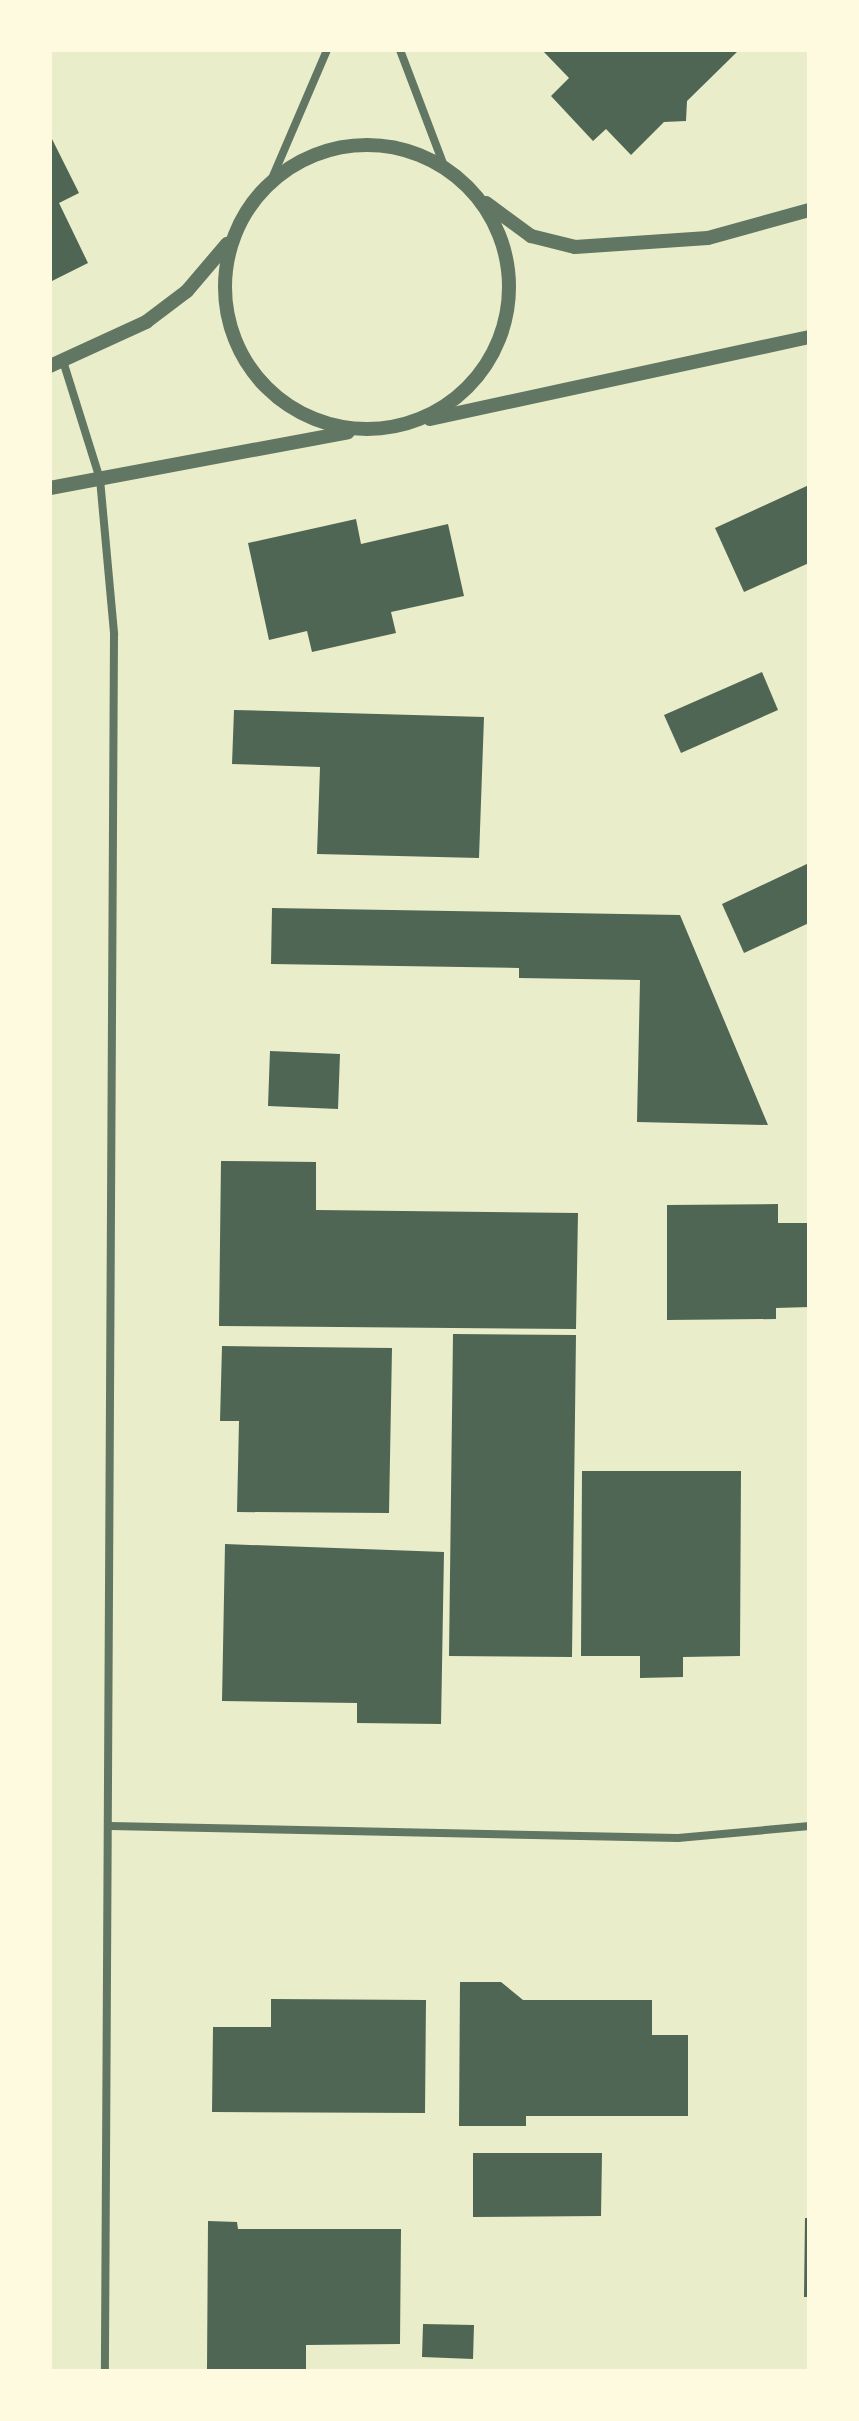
<!DOCTYPE html>
<style>
body{margin:0}
#map{position:relative;width:859px;height:2421px;overflow:hidden;background:#e9edc9;font-family:Cabin,sans-serif}
div>[style]{position:absolute}
.building>*{inset:0;background:#4f6655}
.minor>*{height:8px;margin:-4px;padding:0 4px;transform-origin:4px;border-radius:4px;background:#617663}
.tertiary>*{height:14px;margin:-7px;padding:0 7px;transform-origin:7px;border-radius:7px;background:#617663}
.tertiary>.ring{margin:-7px;padding:0;box-sizing:content-box;background:none;border:14px solid #617663;border-radius:50%}
span{translate:-50% -50%;white-space:nowrap;text-align:center;line-height:1.15;-webkit-text-stroke:8px #fefae0;paint-order:stroke}
.frame{position:absolute;inset:0;border:52px solid #fefae0;pointer-events:none}
</style>
<div id="map">
<div class="building">
<div style="clip-path:polygon(542px 50px,739px 50px,687px 101px,686px 121px,664px 122px,631px 155px,606px 129px,593px 141px,551px 96px,569px 78px)"></div>
<div style="clip-path:polygon(50px 135px,79px 193px,59px 203px,88px 263px,50px 282px)"></div>
<div style="clip-path:polygon(809px 485px,809px 563px,744px 592px,715px 528px)"></div>
<div style="clip-path:polygon(356px 519px,361px 544px,448px 524px,464px 596px,391px 612px,396px 633px,312px 652px,307px 631px,269px 640px,248px 543px)"></div>
<div style="clip-path:polygon(762px 672px,778px 710px,681px 753px,664px 715px)"></div>
<div style="clip-path:polygon(234px 710px,484px 717px,479px 858px,317px 854px,320px 767px,232px 764px)"></div>
<div style="clip-path:polygon(809px 863px,809px 923px,744px 953px,722px 904px)"></div>
<div style="clip-path:polygon(272px 908px,680px 915px,768px 1125px,637px 1122px,640px 980px,519px 978px,519px 968px,271px 964px)"></div>
<div style="clip-path:polygon(270px 1051px,340px 1054px,338px 1109px,268px 1106px)"></div>
<div style="clip-path:polygon(221px 1161px,316px 1162px,316px 1210px,578px 1213px,576px 1329px,219px 1326px)"></div>
<div style="clip-path:polygon(778px 1204px,778px 1223px,808px 1223px,809px 1307px,776px 1308px,776px 1319px,667px 1320px,667px 1205px)"></div>
<div style="clip-path:polygon(453px 1334px,576px 1335px,572px 1657px,449px 1656px)"></div>
<div style="clip-path:polygon(222px 1346px,392px 1348px,389px 1513px,237px 1512px,239px 1421px,220px 1421px)"></div>
<div style="clip-path:polygon(582px 1471px,741px 1471px,740px 1656px,683px 1657px,683px 1677px,640px 1678px,640px 1656px,581px 1656px)"></div>
<div style="clip-path:polygon(225px 1544px,444px 1552px,441px 1724px,357px 1723px,357px 1703px,222px 1701px)"></div>
<div style="clip-path:polygon(460px 1982px,501px 1982px,523px 2000px,652px 2000px,652px 2035px,688px 2035px,688px 2116px,526px 2116px,526px 2126px,459px 2126px)"></div>
<div style="clip-path:polygon(271px 1999px,426px 2000px,425px 2113px,212px 2112px,213px 2027px,271px 2027px)"></div>
<div style="clip-path:polygon(473px 2153px,602px 2153px,601px 2216px,473px 2217px)"></div>
<div style="clip-path:polygon(805px 2218px,809px 2218px,809px 2297px,804px 2297px)"></div>
<div style="clip-path:polygon(208px 2221px,237px 2222px,238px 2229px,401px 2229px,400px 2344px,306px 2345px,306px 2371px,207px 2371px)"></div>
<div style="clip-path:polygon(423px 2324px,474px 2325px,473px 2359px,422px 2357px)"></div>
</div>
<div class="minor">
<div style="left:400px;top:50px;width:124px;rotate:69.2deg"></div>
<div style="left:270px;top:183px;width:145px;rotate:-66.8deg"></div>
<div style="left:63px;top:361px;width:124px;rotate:72.6deg"></div>
<div style="left:100px;top:479px;width:156px;rotate:84.8deg"></div>
<div style="left:114px;top:634px;width:1737px;rotate:90.3deg"></div>
<div style="left:110px;top:1826px;width:568px;rotate:1.21deg"></div>
<div style="left:678px;top:1838px;width:132px;rotate:-5.2deg"></div>
</div>
<div class="tertiary">
<div class="ring" style="left:225px;top:145px;width:270px;height:270px"></div>
<div style="left:486px;top:203px;width:56px;rotate:36.3deg"></div>
<div style="left:531px;top:236px;width:45px;rotate:14deg"></div>
<div style="left:575px;top:247px;width:133px;rotate:-3.9deg"></div>
<div style="left:708px;top:238px;width:105px;rotate:-15.5deg"></div>
<div style="left:50px;top:366px;width:106px;rotate:-24.6deg"></div>
<div style="left:146px;top:322px;width:51px;rotate:-37.1deg"></div>
<div style="left:187px;top:291px;width:62px;rotate:-49.6deg"></div>
<div style="left:430px;top:419px;width:388px;rotate:-12.2deg"></div>
<div style="left:50px;top:488px;width:303px;rotate:-10.6deg"></div>
</div>
<div class="frame"></div>
</div>
